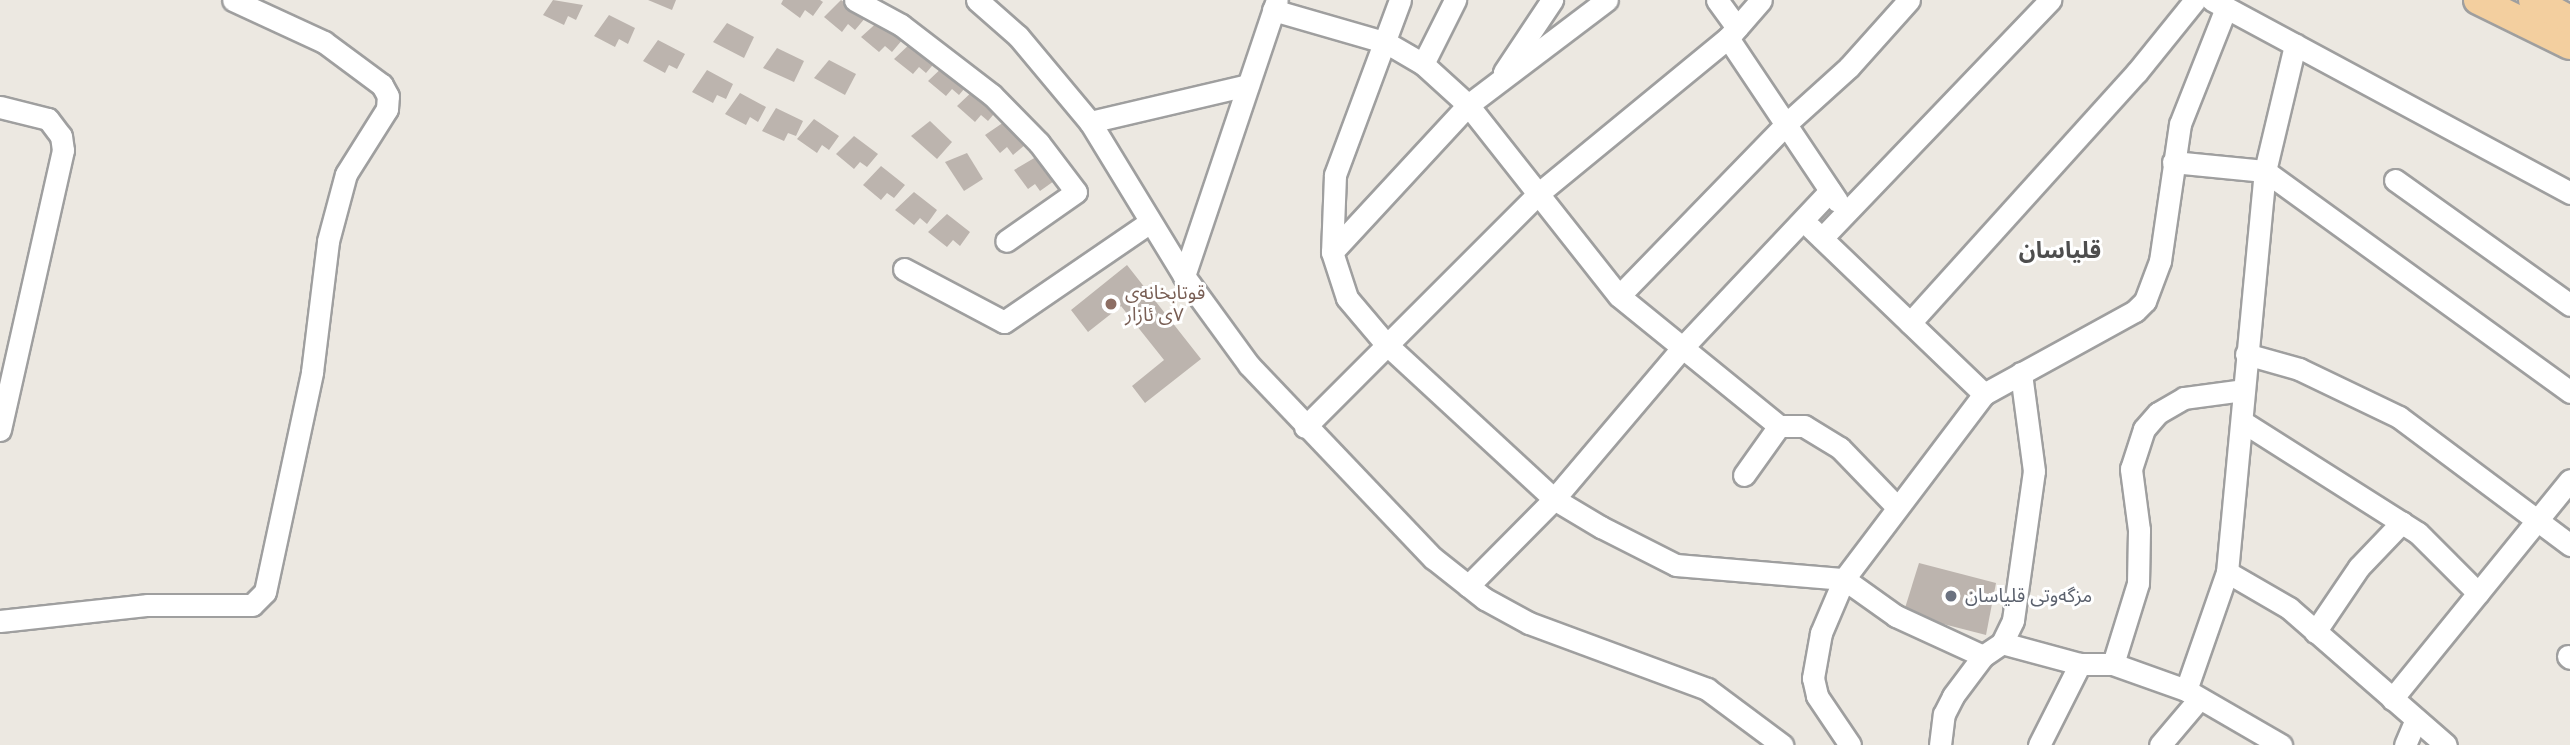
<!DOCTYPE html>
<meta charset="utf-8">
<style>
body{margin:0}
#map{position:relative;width:2570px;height:745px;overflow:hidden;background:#ece8e1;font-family:"Noto Sans","Noto Sans Arabic",sans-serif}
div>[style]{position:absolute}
.building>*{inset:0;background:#bcb4ae}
.roads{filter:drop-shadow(2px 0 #9f9f9f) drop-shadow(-2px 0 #9f9f9f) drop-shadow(0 2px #9f9f9f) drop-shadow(0 -2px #9f9f9f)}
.minor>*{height:21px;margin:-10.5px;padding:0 10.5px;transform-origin:10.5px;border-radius:10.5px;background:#fff}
.major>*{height:28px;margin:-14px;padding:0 14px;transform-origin:14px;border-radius:14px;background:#f3cf9f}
.dots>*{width:19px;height:19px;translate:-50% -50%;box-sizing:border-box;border:4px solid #fff;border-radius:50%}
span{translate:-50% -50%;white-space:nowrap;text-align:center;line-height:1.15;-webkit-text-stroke:6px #fff;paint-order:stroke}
.education-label{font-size:19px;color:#785e54}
.left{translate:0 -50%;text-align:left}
.worship-label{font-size:19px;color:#5b616d}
.quarter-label{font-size:23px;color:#4e4e4e;font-weight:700}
</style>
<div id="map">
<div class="building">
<div style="clip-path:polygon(553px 0,583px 5px,576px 20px,568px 16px,564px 25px,543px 15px)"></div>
<div style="clip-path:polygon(648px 0,676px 0,672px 10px)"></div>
<div style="clip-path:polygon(783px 0,820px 0,823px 2px,813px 16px,805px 10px,800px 18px,781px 4px)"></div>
<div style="clip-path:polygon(841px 0,866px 17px,855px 30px,848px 24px,842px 32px,824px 17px)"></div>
<div style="clip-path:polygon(609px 15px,635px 28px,628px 44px,619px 39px,615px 47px,594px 36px)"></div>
<div style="clip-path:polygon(881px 19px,903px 39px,892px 52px,885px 46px,879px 52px,861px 37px)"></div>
<div style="clip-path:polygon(727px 23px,754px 37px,744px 58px,713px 42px)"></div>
<div style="clip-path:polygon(658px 40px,685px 54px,677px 69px,669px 65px,665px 73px,643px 61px)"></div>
<div style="clip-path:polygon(913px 41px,937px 60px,926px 73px,919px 67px,913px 74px,894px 59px)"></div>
<div style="clip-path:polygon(777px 48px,804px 61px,794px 82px,763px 68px)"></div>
<div style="clip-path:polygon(829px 60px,856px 74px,845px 95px,814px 78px)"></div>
<div style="clip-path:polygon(947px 63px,970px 82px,959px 95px,952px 89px,946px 96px,928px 81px)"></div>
<div style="clip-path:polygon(707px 70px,733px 84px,726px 99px,717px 95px,713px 103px,692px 92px)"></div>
<div style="clip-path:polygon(976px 88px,999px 108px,988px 121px,981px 115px,975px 122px,957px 106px)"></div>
<div style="clip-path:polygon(740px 93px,766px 107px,758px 122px,750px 117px,746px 125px,725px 114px)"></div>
<div style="clip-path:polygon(776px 108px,803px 121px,796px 136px,788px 133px,784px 141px,762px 131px)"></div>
<div style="clip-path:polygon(814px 119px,839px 136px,829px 150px,822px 145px,817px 153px,797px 139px)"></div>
<div style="clip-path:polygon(1007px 120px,1026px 144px,1013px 155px,1007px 147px,1000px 153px,985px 135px)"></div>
<div style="clip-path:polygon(930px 121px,952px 142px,937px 159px,911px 136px)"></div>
<div style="clip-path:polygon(854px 136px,878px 154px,867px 167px,860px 162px,854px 169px,836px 154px)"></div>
<div style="clip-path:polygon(967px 153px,983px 179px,964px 191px,945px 162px)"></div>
<div style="clip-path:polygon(1036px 157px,1054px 181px,1040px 191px,1035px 184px,1028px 189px,1014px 170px)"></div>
<div style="clip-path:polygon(881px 166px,905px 185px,894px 198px,887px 193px,881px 200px,863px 185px)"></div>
<div style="clip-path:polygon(914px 192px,937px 210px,927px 224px,920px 218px,914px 225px,895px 210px)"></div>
<div style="clip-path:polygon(947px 214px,970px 232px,960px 246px,953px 240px,947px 247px,928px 232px)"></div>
<div style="clip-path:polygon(1127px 265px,1201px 359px,1145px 403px,1132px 386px,1164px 360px,1121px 306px,1088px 332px,1071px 310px)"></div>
<div style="clip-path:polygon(1919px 563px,1996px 583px,1986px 635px,1916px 617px,1905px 608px)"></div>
</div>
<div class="roads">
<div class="minor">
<div style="left:855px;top:0;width:52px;rotate:28.5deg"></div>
<div style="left:901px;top:25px;width:115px;rotate:37.6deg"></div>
<div style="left:992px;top:95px;width:67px;rotate:45.6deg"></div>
<div style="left:1039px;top:143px;width:61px;rotate:52.9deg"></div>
<div style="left:1076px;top:192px;width:85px;rotate:145deg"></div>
<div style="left:977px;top:0;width:55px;rotate:41.3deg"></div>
<div style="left:1018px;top:36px;width:112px;rotate:50.1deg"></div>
<div style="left:1090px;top:122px;width:180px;rotate:58.6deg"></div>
<div style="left:1184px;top:276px;width:110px;rotate:53.9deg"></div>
<div style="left:1249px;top:365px;width:267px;rotate:46.4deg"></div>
<div style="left:1433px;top:558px;width:66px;rotate:38.3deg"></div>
<div style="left:1485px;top:599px;width:50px;rotate:28.6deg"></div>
<div style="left:1529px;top:623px;width:190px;rotate:20.3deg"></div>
<div style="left:1707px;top:689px;width:94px;rotate:36.7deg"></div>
<div style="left:1400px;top:0;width:187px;rotate:110.4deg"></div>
<div style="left:1335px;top:175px;width:77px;rotate:92.2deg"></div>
<div style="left:1332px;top:252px;width:48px;rotate:71.9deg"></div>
<div style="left:1347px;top:298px;width:59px;rotate:49.8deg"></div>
<div style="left:1385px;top:343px;width:230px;rotate:42.7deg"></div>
<div style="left:1554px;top:499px;width:55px;rotate:30.8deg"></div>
<div style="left:1601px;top:527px;width:84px;rotate:26.9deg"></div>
<div style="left:1676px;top:565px;width:169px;rotate:4.8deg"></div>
<div style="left:1844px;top:579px;width:59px;rotate:113.1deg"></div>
<div style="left:1821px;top:633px;width:46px;rotate:100.1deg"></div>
<div style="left:1813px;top:678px;width:18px;rotate:77deg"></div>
<div style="left:1817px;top:696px;width:59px;rotate:56deg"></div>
<div style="left:1717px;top:0;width:34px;rotate:54deg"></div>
<div style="left:2212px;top:0;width:407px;rotate:28.3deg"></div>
<div style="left:1273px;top:10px;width:119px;rotate:16.1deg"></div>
<div style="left:1387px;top:43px;width:42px;rotate:30.3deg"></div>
<div style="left:1423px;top:64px;width:61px;rotate:42.3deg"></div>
<div style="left:1468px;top:105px;width:243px;rotate:51.7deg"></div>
<div style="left:1619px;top:296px;width:206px;rotate:39.1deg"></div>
<div style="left:1779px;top:426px;width:25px"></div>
<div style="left:1804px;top:426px;width:42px;rotate:31.4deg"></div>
<div style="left:1840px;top:448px;width:82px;rotate:46deg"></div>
<div style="left:1728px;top:38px;width:196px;rotate:56.2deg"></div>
<div style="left:1423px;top:64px;width:72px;rotate:-63.4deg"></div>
<div style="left:1504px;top:72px;width:87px;rotate:-56.3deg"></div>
<div style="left:0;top:107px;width:49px;rotate:14deg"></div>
<div style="left:48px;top:119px;width:21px;rotate:53deg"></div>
<div style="left:61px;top:136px;width:14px;rotate:82deg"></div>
<div style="left:63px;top:150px;width:287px;rotate:102.7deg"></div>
<div style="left:1090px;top:122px;width:162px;rotate:-13.2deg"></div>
<div style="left:2173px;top:162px;width:92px;rotate:5.6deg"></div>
<div style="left:2265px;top:171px;width:377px;rotate:35.9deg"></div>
<div style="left:2395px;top:180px;width:215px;rotate:35.5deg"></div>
<div style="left:1811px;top:228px;width:240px;rotate:43.8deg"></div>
<div style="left:1822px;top:238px;width:330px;rotate:-46.2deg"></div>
<div style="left:1332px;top:252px;width:200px;rotate:-47.2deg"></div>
<div style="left:1468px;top:105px;width:174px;rotate:-37.1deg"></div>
<div style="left:904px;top:269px;width:113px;rotate:27.9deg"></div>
<div style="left:1004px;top:322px;width:177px;rotate:-34.4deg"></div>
<div style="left:1184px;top:276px;width:291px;rotate:-71.4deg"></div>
<div style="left:1619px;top:296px;width:240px;rotate:-45.8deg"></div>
<div style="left:1786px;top:124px;width:85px;rotate:-42.1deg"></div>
<div style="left:1849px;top:67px;width:90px;rotate:-48.2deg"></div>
<div style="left:1910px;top:323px;width:338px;rotate:-47.9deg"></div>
<div style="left:2137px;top:72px;width:92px;rotate:-51.1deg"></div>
<div style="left:2246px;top:354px;width:55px;rotate:15.8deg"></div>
<div style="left:2299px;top:369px;width:111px;rotate:25.6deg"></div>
<div style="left:2399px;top:417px;width:214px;rotate:36.8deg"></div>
<div style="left:2243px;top:422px;width:207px;rotate:32.4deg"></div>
<div style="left:2418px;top:533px;width:85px;rotate:45deg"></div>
<div style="left:1305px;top:427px;width:331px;rotate:-45deg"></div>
<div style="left:1539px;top:193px;width:244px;rotate:-39.4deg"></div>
<div style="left:1728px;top:38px;width:50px;rotate:-49deg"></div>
<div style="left:1744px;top:475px;width:60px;rotate:-54.5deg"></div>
<div style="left:2227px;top:572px;width:72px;rotate:30.1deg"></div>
<div style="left:2289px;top:608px;width:208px;rotate:41.1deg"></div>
<div style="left:1468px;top:586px;width:122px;rotate:-45.3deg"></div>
<div style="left:1554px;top:499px;width:198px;rotate:-49.7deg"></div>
<div style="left:1682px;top:348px;width:216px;rotate:-46.7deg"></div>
<div style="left:0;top:621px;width:149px;rotate:-6.2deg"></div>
<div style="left:148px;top:605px;width:104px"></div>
<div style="left:252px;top:605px;width:18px;rotate:-45deg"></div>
<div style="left:265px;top:592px;width:225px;rotate:-77.9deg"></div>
<div style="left:312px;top:372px;width:132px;rotate:-83deg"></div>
<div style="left:328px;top:241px;width:69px;rotate:-75deg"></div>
<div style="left:346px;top:174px;width:77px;rotate:-57.8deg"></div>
<div style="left:387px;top:109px;width:13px;rotate:-86deg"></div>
<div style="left:388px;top:96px;width:13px;rotate:-119deg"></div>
<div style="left:382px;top:85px;width:72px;rotate:-143.4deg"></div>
<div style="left:324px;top:42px;width:100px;rotate:-155.2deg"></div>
<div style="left:2315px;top:632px;width:78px;rotate:-55.9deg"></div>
<div style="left:2359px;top:567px;width:62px;rotate:-46.3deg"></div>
<div style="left:2002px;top:643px;width:81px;rotate:15.1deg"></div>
<div style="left:2080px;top:664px;width:33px"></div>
<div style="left:2113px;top:664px;width:77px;rotate:19.6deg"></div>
<div style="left:2186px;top:690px;width:110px;rotate:30.1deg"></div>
<div style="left:1983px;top:656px;width:96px;rotate:-155.3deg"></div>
<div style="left:1896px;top:616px;width:64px;rotate:-144.6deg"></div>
<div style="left:1844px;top:579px;width:232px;rotate:-52.9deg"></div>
<div style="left:1984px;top:394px;width:172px;rotate:-28.8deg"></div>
<div style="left:2135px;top:311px;width:14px;rotate:-45deg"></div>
<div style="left:2145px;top:301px;width:43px;rotate:-69.4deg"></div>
<div style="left:2160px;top:261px;width:138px;rotate:-81.7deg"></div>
<div style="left:2180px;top:124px;width:125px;rotate:-68.4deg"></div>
<div style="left:2568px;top:656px;width:3px;rotate:45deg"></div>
<div style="left:2113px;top:664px;width:85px;rotate:-72.8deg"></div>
<div style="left:2138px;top:583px;width:53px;rotate:-88.9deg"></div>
<div style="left:2139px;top:530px;width:62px;rotate:-97.5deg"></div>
<div style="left:2131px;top:469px;width:42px;rotate:-72deg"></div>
<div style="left:2144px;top:429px;width:21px;rotate:-49deg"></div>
<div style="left:2158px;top:413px;width:30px;rotate:-30deg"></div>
<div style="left:2184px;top:398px;width:60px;rotate:-7.7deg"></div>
<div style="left:2186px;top:690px;width:125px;rotate:-70.8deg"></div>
<div style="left:2227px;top:572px;width:403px;rotate:-84.6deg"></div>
<div style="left:2265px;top:171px;width:130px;rotate:-76.6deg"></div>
<div style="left:2392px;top:699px;width:282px;rotate:-50.9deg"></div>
<div style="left:1940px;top:745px;width:31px;rotate:-83deg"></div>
<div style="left:1944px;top:714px;width:20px;rotate:-63deg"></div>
<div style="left:1953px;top:696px;width:50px;rotate:-53.1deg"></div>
<div style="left:1983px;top:656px;width:23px;rotate:-34deg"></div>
<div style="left:2002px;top:643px;width:25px;rotate:-64deg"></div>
<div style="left:2013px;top:620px;width:150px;rotate:-82deg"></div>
<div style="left:2034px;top:471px;width:99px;rotate:-97.6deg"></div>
<div style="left:2039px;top:745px;width:91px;rotate:-63.2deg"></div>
<div style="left:2160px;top:745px;width:60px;rotate:-49.7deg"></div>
<div style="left:2405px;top:745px;width:26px;rotate:-67deg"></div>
</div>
<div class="major">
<div style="left:2478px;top:0;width:102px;rotate:26.1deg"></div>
<div style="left:2533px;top:0;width:42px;rotate:28.4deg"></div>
</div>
</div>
<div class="dots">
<div style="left:1111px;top:304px;background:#8d6e63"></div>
<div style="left:1951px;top:596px;background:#6b7280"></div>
</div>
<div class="education-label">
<span class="left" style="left:1125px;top:304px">قوتابخانەی<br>٧ی ئازار</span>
</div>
<div class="worship-label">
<span class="left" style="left:1965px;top:596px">مزگەوتی قلیاسان</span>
</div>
<div class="quarter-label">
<span style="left:2060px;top:249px">قلياسان</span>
</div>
</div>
